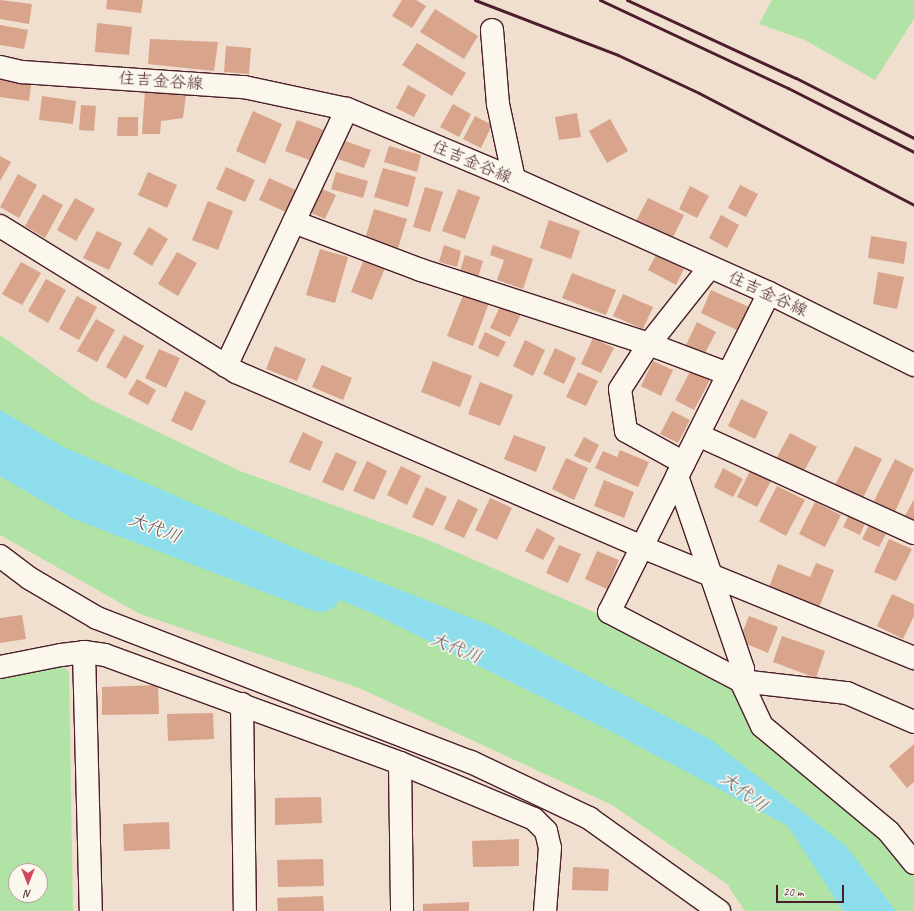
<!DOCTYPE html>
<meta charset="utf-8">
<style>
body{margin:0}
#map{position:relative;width:914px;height:911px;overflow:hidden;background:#f0decf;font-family:Caveat,"Klee One",sans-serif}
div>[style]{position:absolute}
.green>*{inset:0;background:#b0e3a5}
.water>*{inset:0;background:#8edded}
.river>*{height:41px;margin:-20.5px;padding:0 20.5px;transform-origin:20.5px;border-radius:20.5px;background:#8edded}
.building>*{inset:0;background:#d8a48c}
.roads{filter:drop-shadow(1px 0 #4a1f2b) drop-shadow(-1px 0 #4a1f2b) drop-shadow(0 1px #4a1f2b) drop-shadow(0 -1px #4a1f2b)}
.minor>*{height:22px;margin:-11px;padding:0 11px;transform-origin:11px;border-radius:11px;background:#fbf7ec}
.secondary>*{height:22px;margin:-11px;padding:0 11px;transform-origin:11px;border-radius:11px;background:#fbf7ec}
.rail>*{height:3px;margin:-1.5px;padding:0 1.5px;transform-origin:1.5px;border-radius:1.5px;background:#4a1f2b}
span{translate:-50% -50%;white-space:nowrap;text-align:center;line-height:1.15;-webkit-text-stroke:3.5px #fbf7ec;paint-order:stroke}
.street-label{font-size:17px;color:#4a1f2b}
.water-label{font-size:18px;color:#5b4e5c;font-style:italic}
.north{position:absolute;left:8px;top:863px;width:40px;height:40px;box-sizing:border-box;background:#fbf7ec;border:1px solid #b4a19f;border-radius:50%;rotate:180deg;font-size:11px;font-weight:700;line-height:16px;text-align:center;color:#4a1f2b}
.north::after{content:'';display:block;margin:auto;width:14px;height:18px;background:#d1495b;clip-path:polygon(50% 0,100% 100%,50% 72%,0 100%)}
.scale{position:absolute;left:776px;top:885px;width:68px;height:18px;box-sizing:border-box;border:2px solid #4a1f2b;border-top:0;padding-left:5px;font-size:12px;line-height:14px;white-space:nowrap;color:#4a1f2b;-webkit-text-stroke:3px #fbf7ec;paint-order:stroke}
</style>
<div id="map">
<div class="green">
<div style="clip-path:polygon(772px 0,914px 0,914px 19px,875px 80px,805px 40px,759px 24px)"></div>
<div style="clip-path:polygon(0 335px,93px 401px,240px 471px,426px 539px,679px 649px,741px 681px,763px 732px,889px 839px,914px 874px,914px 911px,745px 911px,727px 884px,612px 805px,359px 688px,140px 614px,0 535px)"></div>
<div style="clip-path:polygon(evenodd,61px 665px,69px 672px,73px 911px,0 911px,0 677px,61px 665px,16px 871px,40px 871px,40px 895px,16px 895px,16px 871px)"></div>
</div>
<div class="water">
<div style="clip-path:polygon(0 410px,64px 447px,304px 552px,489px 625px,710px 739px,846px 846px,896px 911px,843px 911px,788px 826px,614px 733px,374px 614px,0 460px)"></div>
</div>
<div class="river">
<div style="left:0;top:452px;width:93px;rotate:30.4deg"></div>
<div style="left:80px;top:499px;width:257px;rotate:21deg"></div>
</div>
<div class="building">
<div style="clip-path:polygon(0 0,32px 4px,29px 24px,0 19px)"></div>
<div style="clip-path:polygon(107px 0,143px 0,141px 13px,106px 9px)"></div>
<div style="clip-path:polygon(402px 0,416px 0,426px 6px,412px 28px,392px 16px)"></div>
<div style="clip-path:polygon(435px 9px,478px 36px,464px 59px,420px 32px)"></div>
<div style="clip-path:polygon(97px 23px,132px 27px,129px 55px,95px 52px)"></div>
<div style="clip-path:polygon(0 25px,28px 30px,24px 49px,0 45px)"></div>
<div style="clip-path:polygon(150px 39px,218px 42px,214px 71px,148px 64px)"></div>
<div style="clip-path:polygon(417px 43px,466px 73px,452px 96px,402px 65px)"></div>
<div style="clip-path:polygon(226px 46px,251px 48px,249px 74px,224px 72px)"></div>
<div style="clip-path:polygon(0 74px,32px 78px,29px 101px,0 97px)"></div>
<div style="clip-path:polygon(408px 85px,426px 95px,414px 117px,396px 108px)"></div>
<div style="clip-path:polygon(145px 90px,186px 95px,183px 118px,161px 121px,160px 134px,142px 134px)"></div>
<div style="clip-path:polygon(42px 96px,76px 101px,73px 124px,39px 120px)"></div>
<div style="clip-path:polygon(453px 104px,471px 114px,459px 137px,440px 127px)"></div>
<div style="clip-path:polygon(81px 105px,96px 106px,94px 131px,79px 130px)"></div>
<div style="clip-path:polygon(253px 111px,282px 124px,265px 164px,236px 151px)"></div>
<div style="clip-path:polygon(577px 113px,581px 137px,559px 140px,555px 117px)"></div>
<div style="clip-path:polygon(475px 116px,492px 125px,481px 148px,463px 139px)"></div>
<div style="clip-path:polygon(118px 117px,138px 117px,138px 136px,117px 136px)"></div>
<div style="clip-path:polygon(610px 119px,628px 151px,607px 163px,589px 131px)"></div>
<div style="clip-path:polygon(297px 120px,324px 130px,312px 161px,285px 151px)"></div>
<div style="clip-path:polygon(345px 141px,371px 150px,364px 168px,338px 159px)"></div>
<div style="clip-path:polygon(389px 146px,421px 155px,417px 172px,384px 162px)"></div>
<div style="clip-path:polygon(0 156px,11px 162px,0 181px)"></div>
<div style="clip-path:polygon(226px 167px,255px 180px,245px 202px,216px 189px)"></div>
<div style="clip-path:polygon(383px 168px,416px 177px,408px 207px,374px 197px)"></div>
<div style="clip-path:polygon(148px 172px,177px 185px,167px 208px,138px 195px)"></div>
<div style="clip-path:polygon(336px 172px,368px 181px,363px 198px,331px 189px)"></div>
<div style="clip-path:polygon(18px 174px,37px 185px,19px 218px,0 207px)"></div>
<div style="clip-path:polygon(269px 178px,298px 191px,288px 213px,259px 200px)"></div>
<div style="clip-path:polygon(740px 185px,758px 194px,746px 217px,728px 208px)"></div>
<div style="clip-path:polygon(690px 186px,709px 196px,697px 218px,679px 209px)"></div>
<div style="clip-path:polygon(425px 187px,443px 192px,430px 232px,413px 227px)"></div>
<div style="clip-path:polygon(320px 188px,336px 195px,325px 219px,309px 212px)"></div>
<div style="clip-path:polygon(458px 189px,480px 197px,465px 239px,442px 231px)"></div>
<div style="clip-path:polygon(43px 194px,63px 205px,45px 238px,25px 226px)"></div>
<div style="clip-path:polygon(75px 198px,95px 209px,76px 241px,57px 230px)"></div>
<div style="clip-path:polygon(648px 198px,684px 215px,672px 239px,636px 221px)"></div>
<div style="clip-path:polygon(208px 201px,233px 211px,218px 250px,192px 240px)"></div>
<div style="clip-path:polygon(374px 209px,407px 219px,398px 248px,365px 239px)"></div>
<div style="clip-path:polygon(721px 215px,739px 225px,727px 248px,709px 238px)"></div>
<div style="clip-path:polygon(549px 220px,580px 231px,571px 259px,540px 248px)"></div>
<div style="clip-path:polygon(149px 227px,168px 239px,152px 266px,133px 254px)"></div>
<div style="clip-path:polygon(97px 231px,122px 243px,109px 270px,83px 258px)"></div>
<div style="clip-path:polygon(871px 236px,907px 242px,904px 264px,868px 258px)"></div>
<div style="clip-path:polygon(444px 245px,461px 251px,457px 267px,439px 262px)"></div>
<div style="clip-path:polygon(493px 245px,533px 259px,523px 289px,497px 280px,504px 260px,490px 255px)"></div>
<div style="clip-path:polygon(320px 249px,348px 257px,335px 303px,306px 295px)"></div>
<div style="clip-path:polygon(177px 252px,197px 263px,178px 296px,158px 284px)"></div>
<div style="clip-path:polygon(465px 255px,483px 261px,478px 277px,460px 271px)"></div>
<div style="clip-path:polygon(656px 255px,684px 269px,676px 285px,648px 270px)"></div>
<div style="clip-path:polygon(364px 259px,385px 268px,372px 300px,351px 292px)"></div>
<div style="clip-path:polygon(21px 262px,41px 273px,22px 305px,2px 294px)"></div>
<div style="clip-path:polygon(878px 272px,904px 277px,897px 309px,873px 304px)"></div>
<div style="clip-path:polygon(572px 273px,616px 290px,606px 315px,562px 298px)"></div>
<div style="clip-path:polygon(46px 279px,66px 290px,48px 323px,28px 311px)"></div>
<div style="clip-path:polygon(711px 290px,749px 307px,739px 331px,701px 313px)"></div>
<div style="clip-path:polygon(464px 293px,489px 303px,473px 346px,447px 336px)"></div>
<div style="clip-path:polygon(623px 294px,653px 307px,643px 329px,613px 316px)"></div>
<div style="clip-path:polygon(77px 296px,97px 307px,79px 340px,59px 329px)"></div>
<div style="clip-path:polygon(502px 302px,522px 312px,510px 337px,490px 328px)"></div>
<div style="clip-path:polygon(96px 319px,115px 330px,97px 362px,77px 351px)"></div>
<div style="clip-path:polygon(697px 322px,716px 332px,704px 355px,686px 345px)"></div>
<div style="clip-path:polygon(485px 332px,506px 342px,498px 357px,478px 348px)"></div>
<div style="clip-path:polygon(124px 335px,144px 346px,126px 379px,106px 367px)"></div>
<div style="clip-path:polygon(593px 338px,614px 348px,601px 373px,581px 364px)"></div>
<div style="clip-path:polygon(525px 340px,545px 350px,533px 376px,513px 366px)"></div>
<div style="clip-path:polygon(275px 346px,306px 359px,297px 381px,266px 369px)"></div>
<div style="clip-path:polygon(555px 348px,576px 358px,564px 384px,543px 374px)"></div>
<div style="clip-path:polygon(159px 349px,180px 358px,166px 388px,145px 378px)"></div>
<div style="clip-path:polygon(433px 361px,472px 376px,460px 407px,421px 392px)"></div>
<div style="clip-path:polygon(653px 361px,673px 370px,661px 396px,641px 386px)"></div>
<div style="clip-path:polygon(322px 365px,352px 378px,343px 400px,312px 387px)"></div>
<div style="clip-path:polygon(691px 370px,710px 380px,694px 410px,675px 400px)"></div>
<div style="clip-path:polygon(578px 372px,598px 381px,586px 406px,566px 397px)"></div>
<div style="clip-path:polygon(137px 379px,156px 390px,148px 405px,128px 394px)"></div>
<div style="clip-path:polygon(480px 382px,513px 395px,500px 426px,468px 414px)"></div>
<div style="clip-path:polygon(185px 391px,206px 401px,192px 431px,171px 421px)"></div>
<div style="clip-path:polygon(741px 399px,768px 412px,755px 439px,728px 426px)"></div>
<div style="clip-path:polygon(672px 411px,690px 420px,678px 443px,660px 434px)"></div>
<div style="clip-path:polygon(303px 432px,323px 442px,310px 471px,289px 462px)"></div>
<div style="clip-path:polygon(790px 433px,817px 447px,803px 473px,776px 459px)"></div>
<div style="clip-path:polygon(514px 435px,546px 447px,536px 472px,504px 459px)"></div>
<div style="clip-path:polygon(584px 437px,599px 445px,590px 463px,574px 456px)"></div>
<div style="clip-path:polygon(855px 446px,882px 459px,862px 500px,834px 487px)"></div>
<div style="clip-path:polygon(620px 450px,649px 462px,638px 487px,595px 468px,603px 451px,617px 457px)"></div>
<div style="clip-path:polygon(336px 452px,357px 462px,343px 491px,322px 482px)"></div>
<div style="clip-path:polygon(566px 458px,588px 468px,574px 500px,552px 489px)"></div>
<div style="clip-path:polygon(895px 459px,914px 469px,895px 512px,874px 501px)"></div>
<div style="clip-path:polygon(367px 461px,387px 471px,374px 500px,353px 491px)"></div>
<div style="clip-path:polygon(401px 466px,421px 476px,407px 505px,387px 495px)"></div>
<div style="clip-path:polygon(723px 468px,743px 479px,733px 497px,714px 487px)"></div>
<div style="clip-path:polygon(750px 471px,771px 481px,757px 507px,737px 497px)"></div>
<div style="clip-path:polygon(604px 480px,634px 492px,624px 518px,594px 506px)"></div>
<div style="clip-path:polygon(777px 486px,805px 500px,786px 536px,759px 521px)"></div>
<div style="clip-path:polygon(426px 487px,447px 497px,433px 526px,412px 517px)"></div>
<div style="clip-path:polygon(490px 498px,512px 508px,497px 540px,475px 530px)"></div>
<div style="clip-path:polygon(458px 499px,478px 509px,464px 538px,444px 529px)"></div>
<div style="clip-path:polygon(914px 499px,914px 521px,905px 516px)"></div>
<div style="clip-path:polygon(815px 502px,841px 515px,825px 547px,799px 534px)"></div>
<div style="clip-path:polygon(850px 513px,866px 521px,860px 535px,843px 527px)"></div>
<div style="clip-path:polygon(869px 525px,886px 534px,879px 547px,862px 539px)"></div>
<div style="clip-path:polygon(537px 528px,555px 538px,543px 560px,525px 551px)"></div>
<div style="clip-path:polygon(889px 539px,912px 549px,896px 581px,874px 572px)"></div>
<div style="clip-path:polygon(559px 545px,581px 554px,568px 583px,546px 573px)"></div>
<div style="clip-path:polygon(597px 551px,619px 560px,607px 589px,585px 579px)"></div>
<div style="clip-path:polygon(816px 563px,834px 570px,818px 610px,768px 590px,778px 564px,810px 577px)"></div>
<div style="clip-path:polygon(892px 594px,914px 604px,914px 616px,903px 639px,877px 626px)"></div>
<div style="clip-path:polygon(22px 615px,26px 639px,0 643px,0 618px)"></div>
<div style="clip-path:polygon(749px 616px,778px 627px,768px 653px,739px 641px)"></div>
<div style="clip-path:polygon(782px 636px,825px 651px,816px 678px,773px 662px)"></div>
<div style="clip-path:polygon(158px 685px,159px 714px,102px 715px,102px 687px)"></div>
<div style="clip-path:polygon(213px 713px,214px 739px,168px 741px,167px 714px)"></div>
<div style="clip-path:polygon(914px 744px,914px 782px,907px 788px,889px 766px)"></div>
<div style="clip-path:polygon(321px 797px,322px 823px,275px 825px,275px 798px)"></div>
<div style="clip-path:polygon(169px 822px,170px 849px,124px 851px,123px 824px)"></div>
<div style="clip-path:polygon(519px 839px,519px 866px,473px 867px,472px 841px)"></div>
<div style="clip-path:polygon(323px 859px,324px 886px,278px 887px,277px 860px)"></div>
<div style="clip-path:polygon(573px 867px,609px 869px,608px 891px,572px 890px)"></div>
<div style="clip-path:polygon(323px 896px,324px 911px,278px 911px,277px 898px)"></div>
<div style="clip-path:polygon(469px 902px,469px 911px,423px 911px,423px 904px)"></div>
</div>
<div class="roads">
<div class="minor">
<div style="left:492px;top:30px;width:74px;rotate:85.4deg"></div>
<div style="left:498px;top:104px;width:77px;rotate:78deg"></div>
<div style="left:294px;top:222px;width:136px;rotate:20.7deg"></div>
<div style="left:421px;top:270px;width:240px;rotate:18deg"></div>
<div style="left:649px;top:344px;width:85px;rotate:20.8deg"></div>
<div style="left:0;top:226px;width:278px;rotate:31.7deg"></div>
<div style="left:236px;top:372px;width:442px;rotate:23.3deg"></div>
<div style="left:642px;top:547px;width:294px;rotate:22.2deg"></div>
<div style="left:769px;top:293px;width:357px;rotate:116.6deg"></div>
<div style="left:609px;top:612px;width:149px;rotate:27.6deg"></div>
<div style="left:741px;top:681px;width:107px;rotate:6.5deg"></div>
<div style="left:847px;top:693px;width:73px;rotate:23.4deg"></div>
<div style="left:226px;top:366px;width:284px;rotate:-64.8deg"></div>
<div style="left:698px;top:435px;width:237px;rotate:24.4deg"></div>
<div style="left:684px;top:463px;width:66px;rotate:-151.1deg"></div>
<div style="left:626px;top:431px;width:42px;rotate:-98.1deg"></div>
<div style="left:620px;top:389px;width:54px;rotate:-57.2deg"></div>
<div style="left:649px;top:344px;width:98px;rotate:-51.6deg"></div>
<div style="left:677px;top:476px;width:204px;rotate:71.1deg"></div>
<div style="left:743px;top:669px;width:12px;rotate:99deg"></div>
<div style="left:741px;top:681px;width:50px;rotate:65deg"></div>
<div style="left:762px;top:726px;width:165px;rotate:39.8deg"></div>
<div style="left:889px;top:832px;width:40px;rotate:51deg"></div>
<div style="left:0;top:556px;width:36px;rotate:37deg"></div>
<div style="left:29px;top:578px;width:79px;rotate:30.5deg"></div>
<div style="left:97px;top:618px;width:401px;rotate:21.1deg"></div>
<div style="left:471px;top:762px;width:131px;rotate:25.4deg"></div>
<div style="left:589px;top:818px;width:160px;rotate:35.6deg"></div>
<div style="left:84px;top:652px;width:259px;rotate:88.5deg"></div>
<div style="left:0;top:667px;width:62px;rotate:-11.1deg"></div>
<div style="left:61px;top:655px;width:23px;rotate:-7deg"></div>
<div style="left:84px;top:652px;width:21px;rotate:8deg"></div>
<div style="left:105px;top:655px;width:314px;rotate:20.1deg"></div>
<div style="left:400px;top:763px;width:145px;rotate:22.7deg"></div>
<div style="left:534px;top:819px;width:17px;rotate:45deg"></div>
<div style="left:546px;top:831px;width:17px;rotate:77deg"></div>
<div style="left:550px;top:848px;width:63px;rotate:94.5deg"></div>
<div style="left:242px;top:704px;width:207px;rotate:89.2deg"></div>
<div style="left:400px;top:763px;width:148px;rotate:89.2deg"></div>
</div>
<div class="secondary">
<div style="left:0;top:67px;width:23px;rotate:13deg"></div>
<div style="left:22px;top:72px;width:223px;rotate:3.9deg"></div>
<div style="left:244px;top:87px;width:105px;rotate:12.1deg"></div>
<div style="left:347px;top:109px;width:181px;rotate:22.7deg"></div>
<div style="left:514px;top:179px;width:279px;rotate:24.1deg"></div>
<div style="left:769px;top:293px;width:162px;rotate:26.4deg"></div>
</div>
</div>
<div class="rail">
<div style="left:475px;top:0;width:153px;rotate:21deg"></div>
<div style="left:618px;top:55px;width:89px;rotate:25.1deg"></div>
<div style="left:699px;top:93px;width:242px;rotate:27.5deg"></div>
<div style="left:600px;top:0;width:208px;rotate:25.1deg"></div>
<div style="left:788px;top:88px;width:141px;rotate:26.9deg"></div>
<div style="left:627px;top:0;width:186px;rotate:24.8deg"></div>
<div style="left:796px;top:78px;width:132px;rotate:27deg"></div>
</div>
<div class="street-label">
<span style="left:161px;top:81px;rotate:4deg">住吉金谷線</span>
<span style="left:472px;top:162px;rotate:23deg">住吉金谷線</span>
<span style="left:768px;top:294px;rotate:25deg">住吉金谷線</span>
</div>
<div class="water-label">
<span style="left:155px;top:528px;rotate:21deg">大代川</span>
<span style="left:456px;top:648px;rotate:22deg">大代川</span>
<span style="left:744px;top:792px;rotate:37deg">大代川</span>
</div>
<div class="north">N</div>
<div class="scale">20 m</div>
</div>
